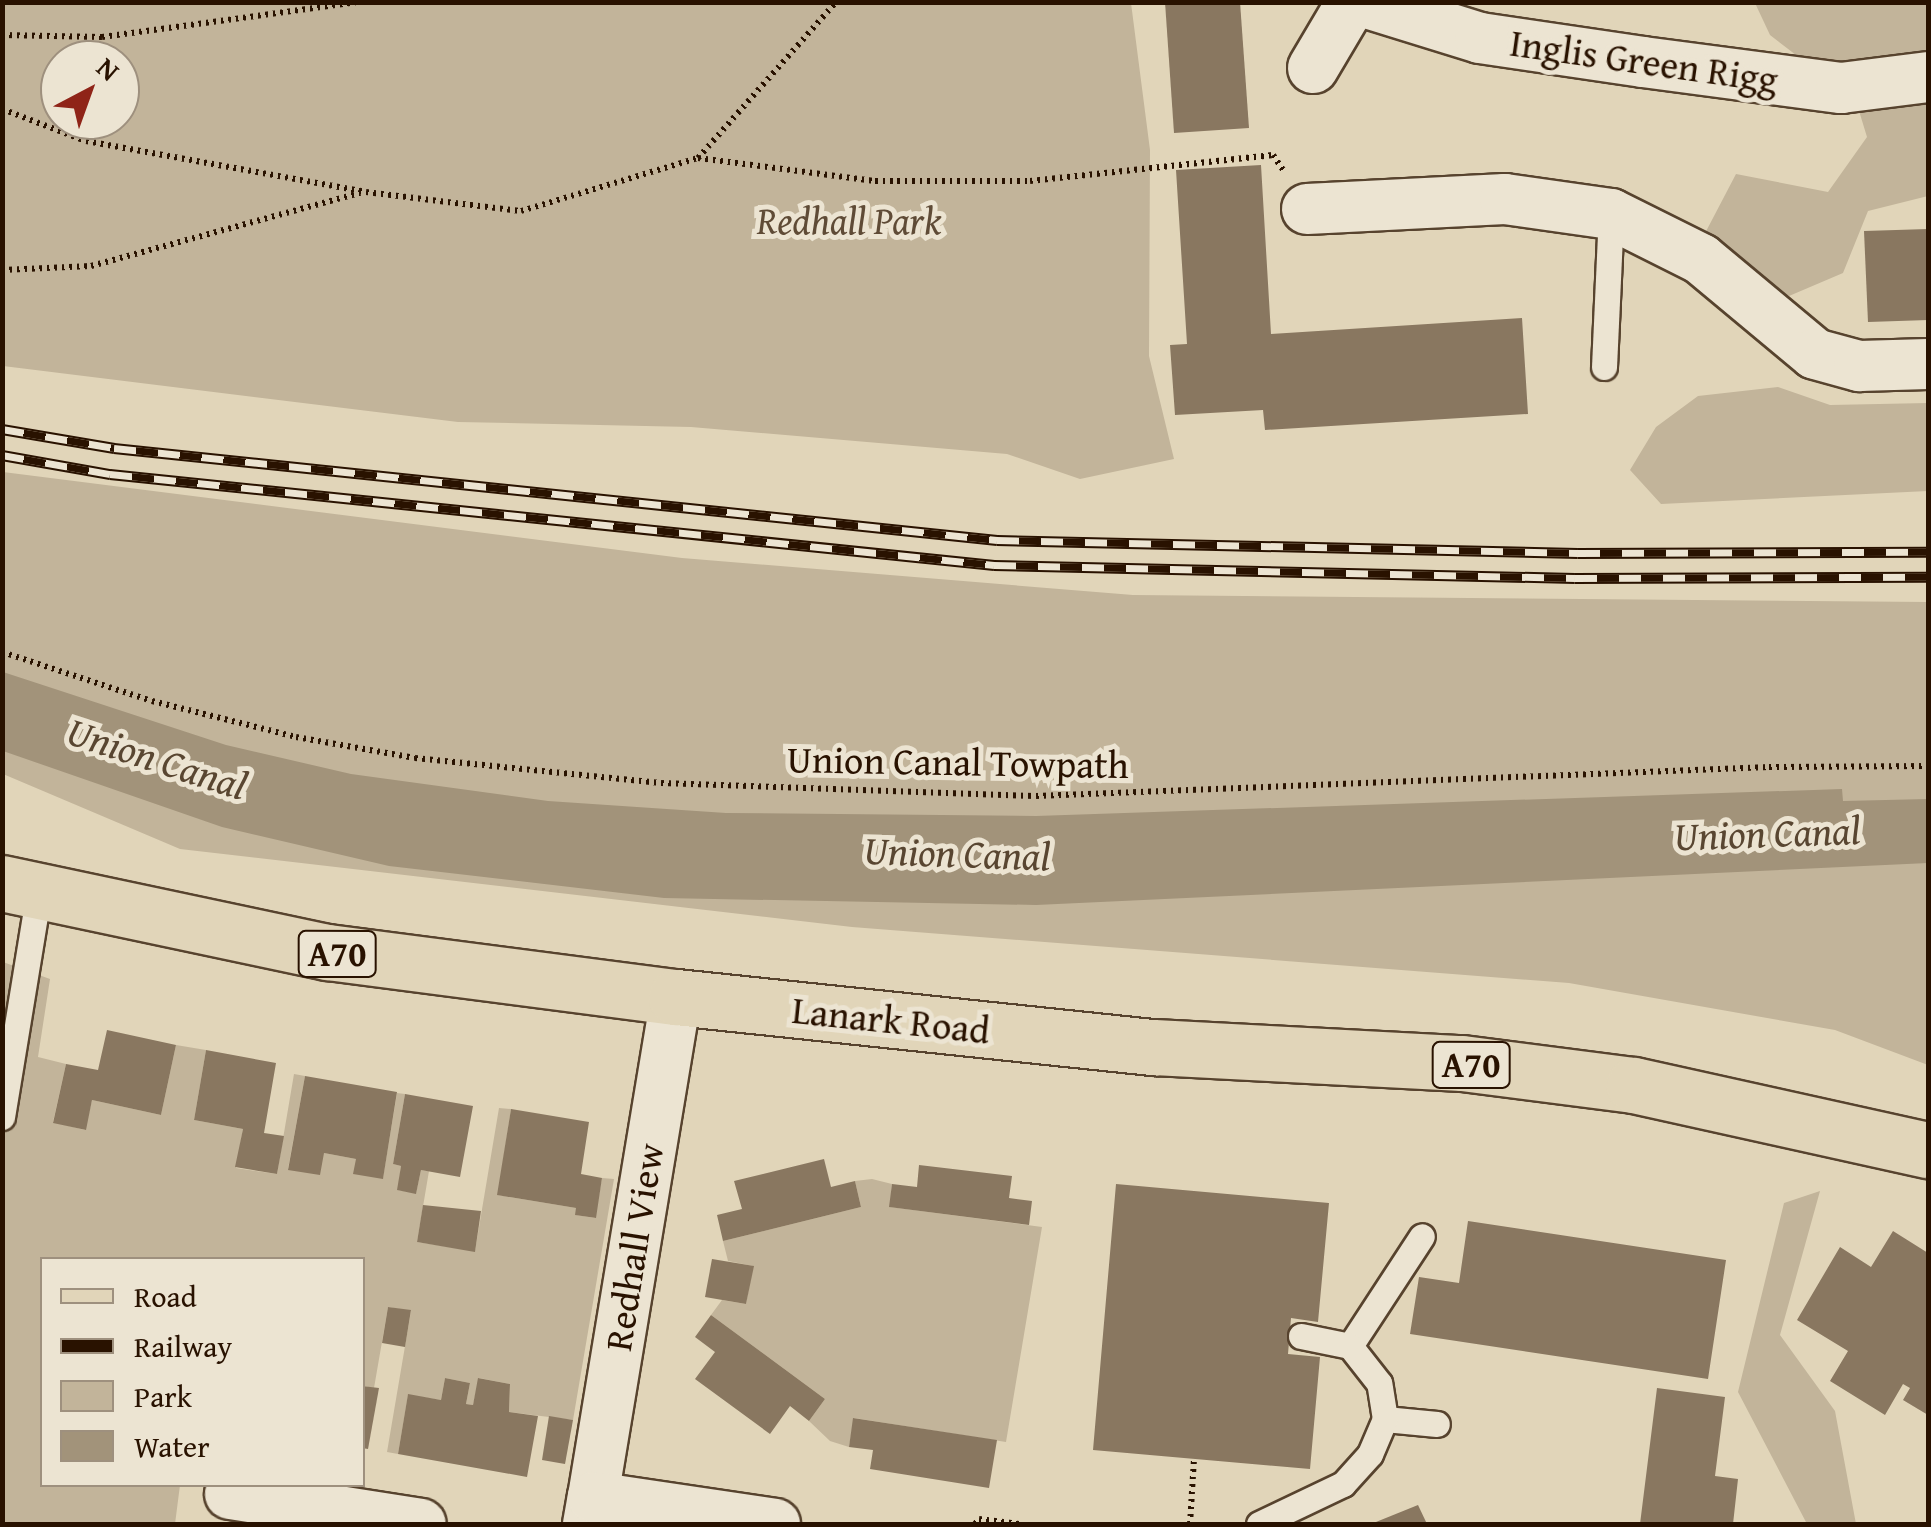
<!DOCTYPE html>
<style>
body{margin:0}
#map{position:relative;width:1931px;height:1527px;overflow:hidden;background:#e1d5b9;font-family:"Gentium Book Plus",serif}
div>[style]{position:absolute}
.green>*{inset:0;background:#c2b49a}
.water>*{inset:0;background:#a2937a}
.building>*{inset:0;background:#897760}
.path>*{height:6px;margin-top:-3px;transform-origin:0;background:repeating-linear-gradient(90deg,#291200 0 2.5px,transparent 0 7.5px)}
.roads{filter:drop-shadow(2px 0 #57432e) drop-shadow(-2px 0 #57432e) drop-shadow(0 2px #57432e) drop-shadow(0 -2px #57432e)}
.service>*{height:25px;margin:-12.5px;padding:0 12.5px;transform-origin:12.5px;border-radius:12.5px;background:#ece4d2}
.minor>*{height:50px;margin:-25px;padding:0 25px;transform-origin:25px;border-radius:25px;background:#ece4d2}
.primary>*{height:55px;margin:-27.5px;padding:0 27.5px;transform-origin:27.5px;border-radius:27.5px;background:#e1d5b9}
.rail>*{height:11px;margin-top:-5.5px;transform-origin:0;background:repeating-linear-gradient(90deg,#ece4d2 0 22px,#291200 0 44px);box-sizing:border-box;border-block:2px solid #291200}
span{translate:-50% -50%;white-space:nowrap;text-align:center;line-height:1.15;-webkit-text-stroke:10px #ece4d2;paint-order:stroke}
.shield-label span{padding:2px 8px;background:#ece4d2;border:2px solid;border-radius:8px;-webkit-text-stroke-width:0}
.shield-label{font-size:35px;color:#291200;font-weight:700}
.street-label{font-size:38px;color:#291200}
.park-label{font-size:38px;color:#5f4b36;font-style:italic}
.water-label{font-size:40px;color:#594631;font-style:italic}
.frame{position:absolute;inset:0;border:5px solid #291200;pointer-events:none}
.legend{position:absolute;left:40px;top:1257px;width:325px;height:230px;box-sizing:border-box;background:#ece4d2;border:2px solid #9e907e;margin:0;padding:12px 18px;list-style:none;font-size:30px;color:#291200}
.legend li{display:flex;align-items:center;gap:20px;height:50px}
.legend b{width:50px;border:2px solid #9e907e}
.north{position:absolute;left:40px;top:40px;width:100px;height:100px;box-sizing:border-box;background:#ece4d2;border:2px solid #9e907e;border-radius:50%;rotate:41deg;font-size:28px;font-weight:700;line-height:40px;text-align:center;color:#291200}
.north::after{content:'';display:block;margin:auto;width:35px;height:45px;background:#8f2418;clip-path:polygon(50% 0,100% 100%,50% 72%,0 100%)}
</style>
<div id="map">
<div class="green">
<div style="clip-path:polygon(evenodd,3px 2px,1131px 3px,1150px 150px,1149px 356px,1174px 459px,1080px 479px,1007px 454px,691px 427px,458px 422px,3px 366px,3px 2px,60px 60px,120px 60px,120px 120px,60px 120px,60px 60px)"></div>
<div style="clip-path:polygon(1755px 3px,1928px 3px,1928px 196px,1868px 211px,1843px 273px,1789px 296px,1702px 239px,1736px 174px,1828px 192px,1867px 137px,1856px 101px,1770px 35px)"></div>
<div style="clip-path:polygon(1778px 387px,1830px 405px,1928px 403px,1928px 491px,1661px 504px,1630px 470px,1656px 427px,1698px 396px)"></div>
<div style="clip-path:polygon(3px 472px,682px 558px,1133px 595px,1928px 602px,1928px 1065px,1835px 1030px,1569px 983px,852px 927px,180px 849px,3px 774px)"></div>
<div style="clip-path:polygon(3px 962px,50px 979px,38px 1057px,66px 1064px,53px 1122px,85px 1130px,92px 1100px,161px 1115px,176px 1045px,206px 1050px,194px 1120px,243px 1129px,236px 1168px,277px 1174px,294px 1074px,305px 1076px,288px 1169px,324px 1153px,356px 1159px,383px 1178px,397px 1093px,405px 1094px,393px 1164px,401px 1166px,398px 1190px,416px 1193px,421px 1170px,429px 1171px,417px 1242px,475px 1251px,499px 1108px,511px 1109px,498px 1195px,576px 1208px,576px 1215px,595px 1218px,602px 1178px,614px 1179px,573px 1420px,509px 1412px,510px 1384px,479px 1378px,473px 1405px,466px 1404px,470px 1383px,445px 1378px,441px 1400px,408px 1395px,398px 1454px,387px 1452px,411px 1311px,388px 1307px,374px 1388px,363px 1386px,362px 1260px,42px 1260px,42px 1484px,180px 1485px,175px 1524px,3px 1524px)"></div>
<div style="clip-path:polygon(872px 1179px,892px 1184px,890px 1207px,1042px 1227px,1006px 1442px,854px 1418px,849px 1447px,830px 1441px,809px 1421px,825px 1399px,711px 1315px,722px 1300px,746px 1304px,753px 1266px,728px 1261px,723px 1241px,861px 1207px,855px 1181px)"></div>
<div style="clip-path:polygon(1820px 1191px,1780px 1335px,1835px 1411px,1856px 1524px,1807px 1524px,1738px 1392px,1784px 1203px)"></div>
</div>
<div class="water">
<div style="clip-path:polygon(3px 672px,226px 745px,351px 774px,548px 801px,726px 813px,1036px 816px,1842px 789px,1843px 801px,1928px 799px,1928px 863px,1036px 905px,664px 898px,389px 866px,222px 827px,3px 751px)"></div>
</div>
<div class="building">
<div style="clip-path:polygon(1165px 2px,1240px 2px,1249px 128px,1174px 133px)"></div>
<div style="clip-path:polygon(1261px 165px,1271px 334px,1522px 318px,1528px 414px,1265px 430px,1263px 410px,1175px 415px,1170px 345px,1187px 344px,1176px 170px)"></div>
<div style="clip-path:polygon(1928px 229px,1928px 320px,1868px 322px,1864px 231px)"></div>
<div style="clip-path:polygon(107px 1030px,176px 1045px,161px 1115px,92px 1100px,86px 1130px,53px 1123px,66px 1064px,98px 1070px)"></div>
<div style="clip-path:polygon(206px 1050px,276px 1063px,264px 1133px,284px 1136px,277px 1174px,235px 1167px,243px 1129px,194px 1120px)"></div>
<div style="clip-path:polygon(305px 1076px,397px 1092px,383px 1179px,353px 1174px,356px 1159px,324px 1153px,320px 1175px,288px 1170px)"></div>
<div style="clip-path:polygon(405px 1094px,473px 1106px,460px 1177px,421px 1170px,416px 1194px,397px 1190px,401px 1166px,393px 1164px)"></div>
<div style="clip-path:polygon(511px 1109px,589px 1122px,581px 1174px,602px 1178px,596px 1218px,575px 1215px,576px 1208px,497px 1195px)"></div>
<div style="clip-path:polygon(824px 1159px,831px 1187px,855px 1181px,861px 1207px,723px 1241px,717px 1215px,742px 1209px,734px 1181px)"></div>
<div style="clip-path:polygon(919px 1165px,1012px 1176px,1009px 1198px,1032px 1201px,1029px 1225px,889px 1207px,892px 1184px,917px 1187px)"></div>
<div style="clip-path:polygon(1116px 1184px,1329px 1203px,1318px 1322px,1291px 1318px,1288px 1354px,1320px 1357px,1310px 1469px,1093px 1450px)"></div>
<div style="clip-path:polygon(423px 1205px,481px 1211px,475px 1252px,417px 1242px)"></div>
<div style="clip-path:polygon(1468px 1221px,1726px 1260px,1708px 1379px,1410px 1334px,1419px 1277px,1459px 1283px)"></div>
<div style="clip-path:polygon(1893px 1231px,1928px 1253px,1928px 1415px,1903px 1400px,1910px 1388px,1903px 1384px,1885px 1415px,1830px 1381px,1848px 1351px,1797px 1320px,1840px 1247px,1871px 1267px)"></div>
<div style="clip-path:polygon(712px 1259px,754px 1266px,746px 1304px,705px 1297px)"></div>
<div style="clip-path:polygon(388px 1307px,411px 1310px,405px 1347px,382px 1343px)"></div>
<div style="clip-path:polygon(711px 1315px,825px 1399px,809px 1421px,790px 1406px,770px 1434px,695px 1379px,715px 1352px,695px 1337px)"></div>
<div style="clip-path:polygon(445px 1378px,470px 1383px,466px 1404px,473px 1405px,478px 1378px,510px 1384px,509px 1412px,538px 1416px,527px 1477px,398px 1454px,408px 1394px,441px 1400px)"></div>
<div style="clip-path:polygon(362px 1386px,379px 1388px,368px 1449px,362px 1448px)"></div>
<div style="clip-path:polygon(1657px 1388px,1725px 1397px,1715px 1476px,1738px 1479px,1733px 1524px,1640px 1524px)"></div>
<div style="clip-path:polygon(549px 1416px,573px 1420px,565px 1464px,542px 1460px)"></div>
<div style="clip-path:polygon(853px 1418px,997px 1440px,989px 1488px,870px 1469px,873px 1450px,849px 1447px)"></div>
<div style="clip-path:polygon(1418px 1505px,1427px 1524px,1371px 1524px)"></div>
</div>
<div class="path">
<div style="left:2px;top:35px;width:100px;rotate:1.1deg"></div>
<div style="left:102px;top:37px;width:256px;rotate:-7.8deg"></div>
<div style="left:2px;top:109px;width:90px;rotate:20.9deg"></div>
<div style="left:86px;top:141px;width:285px;rotate:10.3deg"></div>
<div style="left:366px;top:192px;width:156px;rotate:7deg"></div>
<div style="left:521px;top:211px;width:185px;rotate:-16.7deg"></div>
<div style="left:698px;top:158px;width:208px;rotate:-48.5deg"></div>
<div style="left:698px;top:158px;width:178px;rotate:7.4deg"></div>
<div style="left:875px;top:181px;width:155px"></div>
<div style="left:1030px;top:181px;width:244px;rotate:-6.1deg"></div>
<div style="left:1273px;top:155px;width:18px;rotate:56deg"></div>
<div style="left:2px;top:270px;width:89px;rotate:-2.6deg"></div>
<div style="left:91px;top:266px;width:279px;rotate:-15.2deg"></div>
<div style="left:2px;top:652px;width:158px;rotate:18.1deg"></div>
<div style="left:152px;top:701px;width:148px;rotate:14deg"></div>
<div style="left:296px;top:737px;width:121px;rotate:10deg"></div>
<div style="left:415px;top:758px;width:247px;rotate:5.8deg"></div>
<div style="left:661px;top:783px;width:375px;rotate:2deg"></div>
<div style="left:1036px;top:796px;width:734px;rotate:-2.27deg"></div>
<div style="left:1769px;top:767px;width:159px;rotate:-0.4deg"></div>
<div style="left:975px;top:1524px;width:6px;rotate:-51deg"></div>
<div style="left:979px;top:1519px;width:40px;rotate:7.1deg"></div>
<div style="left:1190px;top:1524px;width:65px;rotate:-86.5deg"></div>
</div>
<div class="roads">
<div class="service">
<div style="left:1604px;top:367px;width:153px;rotate:-87.4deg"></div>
<div style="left:2px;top:1117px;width:228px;rotate:-80.7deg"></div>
<div style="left:1350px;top:1346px;width:131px;rotate:-56.8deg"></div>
<div style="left:1385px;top:1419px;width:52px;rotate:5.5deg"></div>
<div style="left:1259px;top:1524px;width:93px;rotate:-25.5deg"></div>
<div style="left:1343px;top:1484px;width:40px;rotate:-48deg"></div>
<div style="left:1370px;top:1454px;width:38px;rotate:-67deg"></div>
<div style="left:1385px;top:1419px;width:36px;rotate:-99deg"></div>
<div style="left:1379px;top:1383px;width:47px;rotate:-128.1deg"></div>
<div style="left:1350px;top:1346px;width:50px;rotate:-168.5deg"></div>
</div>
<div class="minor">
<div style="left:1364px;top:2px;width:121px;rotate:17.2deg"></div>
<div style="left:1480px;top:38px;width:165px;rotate:8.4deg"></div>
<div style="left:1643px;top:62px;width:200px;rotate:7.5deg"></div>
<div style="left:1841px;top:88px;width:88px;rotate:-7.2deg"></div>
<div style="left:1313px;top:68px;width:77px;rotate:-59.4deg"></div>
<div style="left:1307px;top:209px;width:198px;rotate:-2.9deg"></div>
<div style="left:1505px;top:199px;width:107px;rotate:8.1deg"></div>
<div style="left:1611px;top:214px;width:101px;rotate:26.6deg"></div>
<div style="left:1701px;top:259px;width:148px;rotate:39.8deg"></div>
<div style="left:1815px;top:354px;width:46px;rotate:15.3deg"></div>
<div style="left:1859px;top:366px;width:69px;rotate:-1.7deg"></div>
<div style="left:230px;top:1494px;width:193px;rotate:8.9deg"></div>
<div style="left:593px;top:1497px;width:507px;rotate:-80.57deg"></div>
<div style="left:588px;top:1524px;width:27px;rotate:-80deg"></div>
<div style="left:593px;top:1497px;width:184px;rotate:8.4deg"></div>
</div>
<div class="primary">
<div style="left:2px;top:883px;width:333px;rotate:12deg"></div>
<div style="left:328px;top:952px;width:351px;rotate:7.4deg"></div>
<div style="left:676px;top:997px;width:481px;rotate:6deg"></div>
<div style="left:1154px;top:1047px;width:308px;rotate:3deg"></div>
<div style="left:1462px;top:1063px;width:173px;rotate:7.3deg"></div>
<div style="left:1634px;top:1085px;width:301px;rotate:12.5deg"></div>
</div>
</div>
<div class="rail">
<div style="left:2px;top:429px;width:114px;rotate:9.6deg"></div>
<div style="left:114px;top:448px;width:888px;rotate:5.95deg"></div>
<div style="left:997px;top:540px;width:581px;rotate:1.28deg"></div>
<div style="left:1578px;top:553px;width:350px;rotate:-0.2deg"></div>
<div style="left:2px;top:455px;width:110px;rotate:10deg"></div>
<div style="left:110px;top:474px;width:889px;rotate:5.88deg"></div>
<div style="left:994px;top:565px;width:581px;rotate:1.28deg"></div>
<div style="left:1575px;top:578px;width:353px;rotate:-0.2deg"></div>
</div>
<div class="shield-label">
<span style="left:337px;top:954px">A70</span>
<span style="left:1471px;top:1065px">A70</span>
</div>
<div class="street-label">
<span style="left:1644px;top:61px;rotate:8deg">Inglis Green Rigg</span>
<span style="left:958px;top:762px;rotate:1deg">Union Canal Towpath</span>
<span style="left:891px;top:1020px;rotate:6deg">Lanark Road</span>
<span style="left:634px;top:1247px;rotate:-81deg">Redhall View</span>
</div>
<div class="park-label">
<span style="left:849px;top:221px">Redhall Park</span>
</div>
<div class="water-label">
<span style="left:157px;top:758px;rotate:18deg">Union Canal</span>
<span style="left:1767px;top:833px;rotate:-2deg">Union Canal</span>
<span style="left:957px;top:853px;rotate:2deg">Union Canal</span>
</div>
<div class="frame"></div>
<ul class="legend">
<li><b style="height:12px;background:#e1d5b9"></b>Road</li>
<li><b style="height:12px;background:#291200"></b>Railway</li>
<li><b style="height:28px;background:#c2b49a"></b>Park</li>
<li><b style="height:28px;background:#a2937a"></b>Water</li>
</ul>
<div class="north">N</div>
</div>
